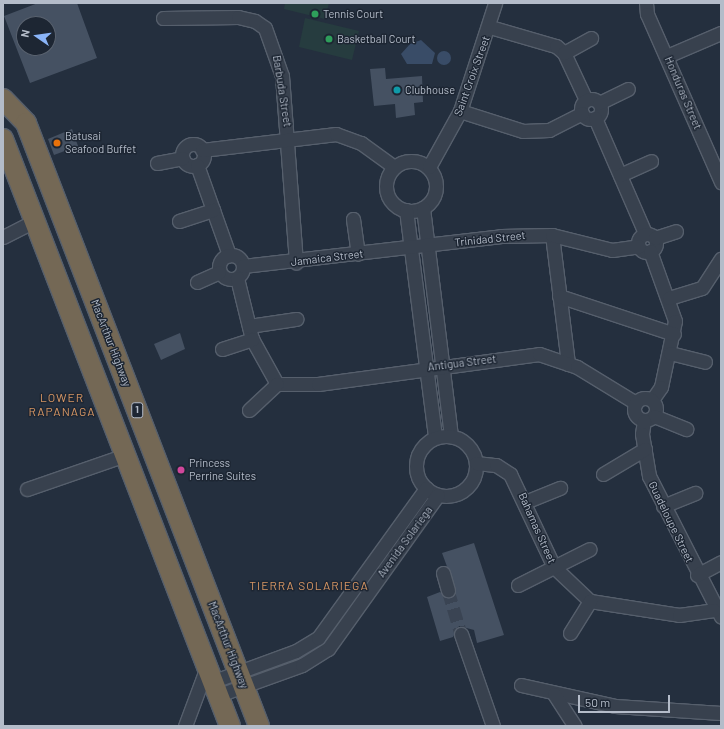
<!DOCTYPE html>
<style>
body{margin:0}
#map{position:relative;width:724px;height:729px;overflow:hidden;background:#242f3e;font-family:Barlow,sans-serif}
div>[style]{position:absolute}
.green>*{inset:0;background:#263c3f}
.water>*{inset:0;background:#394c67}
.round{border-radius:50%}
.building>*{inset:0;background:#455162}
.minor-tunnel>*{height:13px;margin-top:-6.5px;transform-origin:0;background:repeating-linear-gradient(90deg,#3a4453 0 13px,transparent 0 19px)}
.roads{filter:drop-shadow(1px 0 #565f6c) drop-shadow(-1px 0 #565f6c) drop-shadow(0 1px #565f6c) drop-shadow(0 -1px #565f6c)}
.minor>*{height:13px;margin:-6.5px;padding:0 6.5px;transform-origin:6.5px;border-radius:6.5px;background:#38414e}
.minor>.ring{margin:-6.5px;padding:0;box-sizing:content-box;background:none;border:13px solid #38414e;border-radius:50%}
.highway>*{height:20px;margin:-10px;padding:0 10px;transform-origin:10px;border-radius:10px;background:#746855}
.dots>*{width:11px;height:11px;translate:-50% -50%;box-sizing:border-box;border:2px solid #1d2633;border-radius:50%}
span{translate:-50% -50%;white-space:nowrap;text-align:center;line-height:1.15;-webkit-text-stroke:3px #1d2633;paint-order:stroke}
.shield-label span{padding:1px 3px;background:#1d2633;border:1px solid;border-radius:3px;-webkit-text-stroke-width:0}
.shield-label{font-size:10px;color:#b4bcc9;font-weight:700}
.poi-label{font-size:11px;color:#b4bcc9}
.left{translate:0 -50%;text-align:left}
.street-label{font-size:11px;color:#b4bcc9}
.neighbourhood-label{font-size:12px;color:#d59563;letter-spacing:1px}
.frame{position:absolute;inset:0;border:4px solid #b4bcc9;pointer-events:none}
.north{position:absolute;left:16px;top:16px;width:40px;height:40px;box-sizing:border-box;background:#1d2633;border:1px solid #59626f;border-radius:50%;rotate:283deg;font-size:11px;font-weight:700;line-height:16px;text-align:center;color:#b4bcc9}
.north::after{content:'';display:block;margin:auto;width:14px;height:18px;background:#8ab4f8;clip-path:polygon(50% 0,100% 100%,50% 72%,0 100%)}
.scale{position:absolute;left:578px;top:695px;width:92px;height:18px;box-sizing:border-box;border:2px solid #b4bcc9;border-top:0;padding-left:5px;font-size:12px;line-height:14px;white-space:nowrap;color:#b4bcc9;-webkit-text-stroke:3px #1d2633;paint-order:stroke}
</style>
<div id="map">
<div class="green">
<div style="clip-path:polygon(285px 3px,329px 3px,325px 19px,284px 9px)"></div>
<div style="clip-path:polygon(305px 18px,359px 31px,352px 60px,299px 47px)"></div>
</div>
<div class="water">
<div style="clip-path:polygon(421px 40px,435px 53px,432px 64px,407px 64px,401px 54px,410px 44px)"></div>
<div class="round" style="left:437px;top:51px;width:14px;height:14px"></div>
</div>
<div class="building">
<div style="clip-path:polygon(evenodd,38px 3px,77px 3px,97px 58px,30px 83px,4px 16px,38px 3px,24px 24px,48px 24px,48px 48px,24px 48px,24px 24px)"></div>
<div style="clip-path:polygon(385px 68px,386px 79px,422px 76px,423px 102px,414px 103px,415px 115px,396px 118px,395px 104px,374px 106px,370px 69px)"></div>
<div style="clip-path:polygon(72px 129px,78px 146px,54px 155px,48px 139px)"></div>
<div style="clip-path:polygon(180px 333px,185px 349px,161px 360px,154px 344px)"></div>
<div style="clip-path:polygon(474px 543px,504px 635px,477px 643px,474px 630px,459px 626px,453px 637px,440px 641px,427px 597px,440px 592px,450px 598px,456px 591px,442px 553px)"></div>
</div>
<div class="minor-tunnel">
<div style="left:448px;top:590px;width:46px;rotate:73.5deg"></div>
</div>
<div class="roads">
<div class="minor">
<div style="left:646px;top:3px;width:11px;rotate:85deg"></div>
<div style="left:647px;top:14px;width:184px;rotate:66.2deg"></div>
<div style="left:163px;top:18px;width:75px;rotate:-0.8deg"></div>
<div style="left:238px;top:17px;width:17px;rotate:13deg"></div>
<div style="left:255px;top:21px;width:12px;rotate:35deg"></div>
<div style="left:265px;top:28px;width:51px;rotate:70.5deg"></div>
<div style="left:282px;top:76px;width:187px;rotate:85.7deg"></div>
<div style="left:490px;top:27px;width:69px;rotate:16.1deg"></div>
<div style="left:556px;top:46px;width:11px;rotate:41deg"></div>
<div style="left:564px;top:53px;width:52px;rotate:64.9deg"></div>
<div style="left:564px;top:53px;width:31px;rotate:-29deg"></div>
<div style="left:667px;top:56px;width:59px;rotate:-23.1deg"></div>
<div class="ring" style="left:581px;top:99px;width:7px;height:7px"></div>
<div style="left:599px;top:103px;width:32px;rotate:-26deg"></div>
<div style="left:460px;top:111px;width:66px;rotate:17.6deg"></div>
<div style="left:523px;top:131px;width:26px;rotate:-2deg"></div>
<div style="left:549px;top:130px;width:37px;rotate:-27deg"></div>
<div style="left:595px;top:118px;width:125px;rotate:66.5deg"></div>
<div class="ring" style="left:182px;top:144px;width:9px;height:9px"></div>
<div style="left:202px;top:150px;width:135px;rotate:-6.8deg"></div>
<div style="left:336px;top:134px;width:27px;rotate:20deg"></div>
<div style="left:361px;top:143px;width:41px;rotate:36deg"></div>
<div class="ring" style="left:386px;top:161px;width:37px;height:37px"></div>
<div style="left:157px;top:163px;width:26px;rotate:-11deg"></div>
<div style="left:197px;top:165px;width:96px;rotate:70.4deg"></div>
<div style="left:429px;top:167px;width:64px;rotate:-61deg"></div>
<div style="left:460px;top:111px;width:114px;rotate:-72deg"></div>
<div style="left:620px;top:175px;width:34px;rotate:-24deg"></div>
<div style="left:423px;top:208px;width:230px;rotate:83deg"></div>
<div style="left:406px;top:210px;width:229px;rotate:82.7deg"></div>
<div style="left:353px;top:219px;width:35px;rotate:82deg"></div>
<div style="left:179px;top:221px;width:36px;rotate:-18deg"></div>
<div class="ring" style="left:638px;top:234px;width:5px;height:5px"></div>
<div style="left:552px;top:235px;width:130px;rotate:82.9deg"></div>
<div style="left:3px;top:237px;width:36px;rotate:-27deg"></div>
<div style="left:655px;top:238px;width:22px;rotate:-18deg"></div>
<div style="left:650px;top:251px;width:74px;rotate:70.3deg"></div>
<div style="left:675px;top:321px;width:67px;rotate:102deg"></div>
<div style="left:661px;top:387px;width:16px;rotate:125deg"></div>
<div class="ring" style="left:219px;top:255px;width:11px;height:11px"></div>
<div style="left:243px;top:266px;width:260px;rotate:-6.6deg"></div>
<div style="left:501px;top:236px;width:51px;rotate:-1.1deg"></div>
<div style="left:552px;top:235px;width:62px;rotate:14deg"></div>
<div style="left:612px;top:250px;width:27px;rotate:-8deg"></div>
<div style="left:237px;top:278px;width:63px;rotate:76.2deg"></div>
<div style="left:252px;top:339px;width:51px;rotate:60.9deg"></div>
<div style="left:197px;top:282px;width:24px;rotate:-24deg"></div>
<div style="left:559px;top:296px;width:121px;rotate:18.3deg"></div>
<div style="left:669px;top:298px;width:34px;rotate:-17deg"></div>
<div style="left:702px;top:288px;width:35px;rotate:-57deg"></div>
<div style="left:249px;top:326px;width:48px;rotate:-8.5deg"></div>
<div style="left:222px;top:349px;width:32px;rotate:-18deg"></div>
<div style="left:670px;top:353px;width:36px;rotate:14deg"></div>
<div style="left:277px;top:384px;width:41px"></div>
<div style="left:318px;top:384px;width:223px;rotate:-7.7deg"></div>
<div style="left:539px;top:354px;width:40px;rotate:18.9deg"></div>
<div style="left:577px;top:367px;width:69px;rotate:31.4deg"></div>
<div class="ring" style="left:634px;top:398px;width:9px;height:9px"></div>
<div style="left:249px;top:410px;width:38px;rotate:-43deg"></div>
<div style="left:654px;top:416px;width:35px;rotate:22deg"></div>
<div style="left:644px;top:421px;width:13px;rotate:99deg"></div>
<div style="left:642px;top:434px;width:43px;rotate:80.5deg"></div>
<div style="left:649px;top:476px;width:158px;rotate:62.9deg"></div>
<div class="ring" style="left:416px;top:436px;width:47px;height:47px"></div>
<div style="left:476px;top:463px;width:20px;rotate:6deg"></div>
<div style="left:496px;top:465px;width:17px;rotate:33deg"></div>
<div style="left:510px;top:474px;width:103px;rotate:64.7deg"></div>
<div style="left:554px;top:567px;width:50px;rotate:43.4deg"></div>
<div style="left:590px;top:601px;width:90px;rotate:8.9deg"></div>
<div style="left:679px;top:615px;width:35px;rotate:-8deg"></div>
<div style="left:603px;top:474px;width:49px;rotate:-30.8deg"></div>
<div style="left:27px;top:489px;width:104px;rotate:-19.1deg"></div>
<div style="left:525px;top:502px;width:38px;rotate:-22deg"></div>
<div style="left:663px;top:506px;width:35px;rotate:-22deg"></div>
<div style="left:443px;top:573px;width:18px;rotate:74deg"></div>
<div style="left:697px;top:575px;width:27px;rotate:-28deg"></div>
<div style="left:518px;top:585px;width:80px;rotate:-26.6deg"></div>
<div style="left:570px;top:633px;width:38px;rotate:-58deg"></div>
<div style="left:461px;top:634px;width:97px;rotate:70.8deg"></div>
<div style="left:214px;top:681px;width:87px;rotate:-20.1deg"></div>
<div style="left:296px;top:651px;width:26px;rotate:-31deg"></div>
<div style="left:318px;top:638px;width:185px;rotate:-54.2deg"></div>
<div style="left:521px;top:685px;width:96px;rotate:12.6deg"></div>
<div style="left:615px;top:706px;width:106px;rotate:3.8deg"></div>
<div style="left:554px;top:694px;width:38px;rotate:57deg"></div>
<div style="left:219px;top:695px;width:88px;rotate:-19.9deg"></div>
<div style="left:302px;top:665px;width:31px;rotate:-32deg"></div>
<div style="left:328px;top:649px;width:189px;rotate:-54.5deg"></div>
<div style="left:185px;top:726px;width:63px;rotate:-69.6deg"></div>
</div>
<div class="highway">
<div style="left:3px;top:99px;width:33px;rotate:46deg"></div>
<div style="left:26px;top:123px;width:646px;rotate:68.87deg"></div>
<div style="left:3px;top:139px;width:629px;rotate:68.86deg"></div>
</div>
</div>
<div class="dots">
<div style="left:315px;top:14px;background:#2e9e5b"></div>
<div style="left:329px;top:39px;background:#2e9e5b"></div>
<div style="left:397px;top:90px;background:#0f9aa8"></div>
<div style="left:57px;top:143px;background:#e8710a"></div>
<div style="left:181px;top:470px;background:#d1479c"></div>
</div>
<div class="shield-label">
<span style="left:137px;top:410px">1</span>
</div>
<div class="poi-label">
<span class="left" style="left:323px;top:14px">Tennis Court</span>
<span class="left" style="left:337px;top:39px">Basketball Court</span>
<span class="left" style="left:405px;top:90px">Clubhouse</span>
<span class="left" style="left:65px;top:143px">Batusai<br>Seafood Buffet</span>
<span class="left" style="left:189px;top:470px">Princess<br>Perrine Suites</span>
</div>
<div class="street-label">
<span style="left:472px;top:76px;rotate:-70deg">Saint Croix Street</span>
<span style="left:282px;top:91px;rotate:81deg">Barbuda Street</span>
<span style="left:683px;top:93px;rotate:67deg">Honduras Street</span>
<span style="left:490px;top:239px;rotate:-6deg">Trinidad Street</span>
<span style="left:327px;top:258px;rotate:-7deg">Jamaica Street</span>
<span style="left:111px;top:343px;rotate:69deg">MacArthur Highway</span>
<span style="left:462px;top:363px;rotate:-7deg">Antigua Street</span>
<span style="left:671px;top:522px;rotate:64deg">Guadeloupe Street</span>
<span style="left:537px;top:528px;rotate:66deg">Bahamas Street</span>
<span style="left:405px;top:542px;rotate:-54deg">Avenida Solariega</span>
<span style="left:228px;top:645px;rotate:69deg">MacArthur Highway</span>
</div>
<div class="neighbourhood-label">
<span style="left:62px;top:405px">LOWER<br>RAPANAGA</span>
<span style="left:309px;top:586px">TIERRA SOLARIEGA</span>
</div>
<div class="frame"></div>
<div class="north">N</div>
<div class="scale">50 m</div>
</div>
